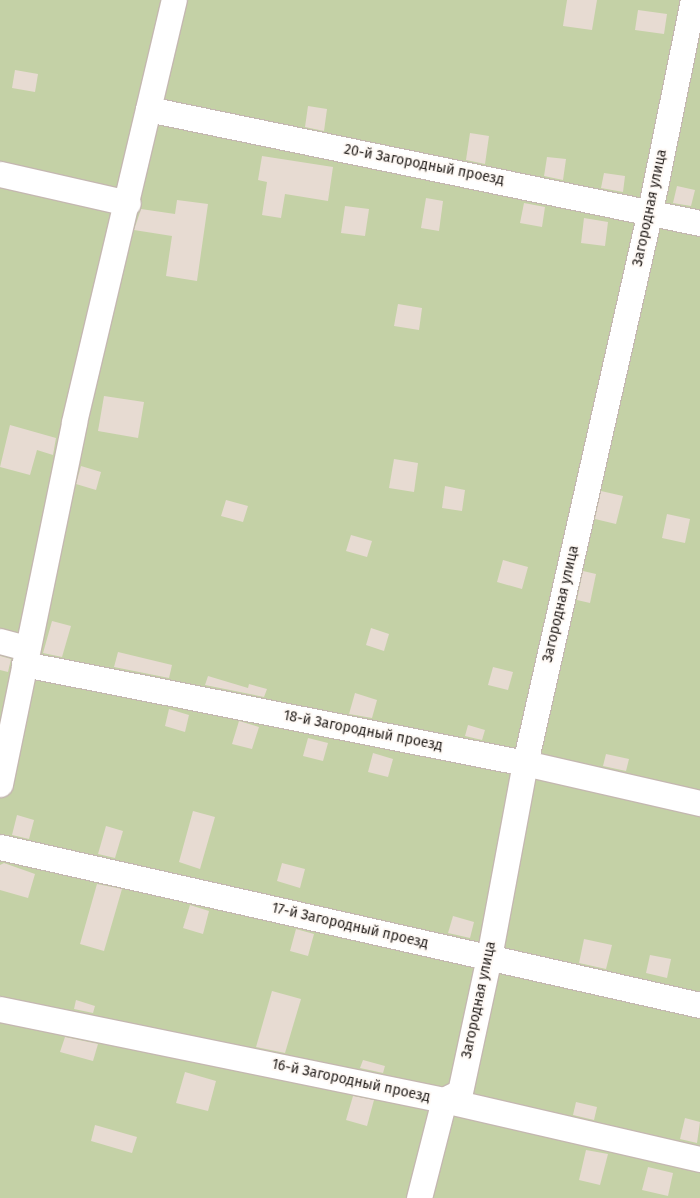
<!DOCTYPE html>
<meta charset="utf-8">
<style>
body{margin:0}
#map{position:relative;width:700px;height:1198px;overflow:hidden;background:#fffaf6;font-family:"Fira Sans",sans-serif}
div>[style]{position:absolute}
.green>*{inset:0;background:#c4d1a6}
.building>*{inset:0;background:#e7dbd2}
.roads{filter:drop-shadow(1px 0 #c4b8b0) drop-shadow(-1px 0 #c4b8b0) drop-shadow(0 1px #c4b8b0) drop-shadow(0 -1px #c4b8b0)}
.minor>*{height:25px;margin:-12.5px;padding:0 12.5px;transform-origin:12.5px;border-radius:12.5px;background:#fff}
span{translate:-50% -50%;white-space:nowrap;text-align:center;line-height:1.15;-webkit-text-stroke:4px #fffaf6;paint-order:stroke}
.street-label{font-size:14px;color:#231e1b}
</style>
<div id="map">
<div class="green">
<div style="clip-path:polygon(0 0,700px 0,700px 1198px,0 1198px)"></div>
</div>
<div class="building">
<div style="clip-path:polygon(567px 0,597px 0,592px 30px,563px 26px)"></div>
<div style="clip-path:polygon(638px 10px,667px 14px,664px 34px,635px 30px)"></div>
<div style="clip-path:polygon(15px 70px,38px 74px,35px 92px,12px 88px)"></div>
<div style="clip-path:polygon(308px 106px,327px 109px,324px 131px,305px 127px)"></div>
<div style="clip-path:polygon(470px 133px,489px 136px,485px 164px,466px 160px)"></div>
<div style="clip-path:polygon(262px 156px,333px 167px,328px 201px,285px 194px,281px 218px,262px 215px,267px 182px,258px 180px)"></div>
<div style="clip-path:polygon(547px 157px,566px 159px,563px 180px,544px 176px)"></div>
<div style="clip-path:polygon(604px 173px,625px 176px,623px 192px,601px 188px)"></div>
<div style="clip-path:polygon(677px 186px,695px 190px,691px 206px,673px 203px)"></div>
<div style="clip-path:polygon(426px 198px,443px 201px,439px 231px,421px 228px)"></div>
<div style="clip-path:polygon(177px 200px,208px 204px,197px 281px,166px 276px,172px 236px,134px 230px,141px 209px,175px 214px)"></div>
<div style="clip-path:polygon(524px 203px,545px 207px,542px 227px,520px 223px)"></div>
<div style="clip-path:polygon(345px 206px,369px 209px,365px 236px,341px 233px)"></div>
<div style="clip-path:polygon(584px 218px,608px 222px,605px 246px,581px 243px)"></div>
<div style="clip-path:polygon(398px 304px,422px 308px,419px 330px,394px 326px)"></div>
<div style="clip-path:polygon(104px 396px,144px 402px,138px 438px,98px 431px)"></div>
<div style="clip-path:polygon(10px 425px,56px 438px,53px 455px,37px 450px,30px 475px,0 467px)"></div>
<div style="clip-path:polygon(394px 459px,418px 463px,414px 492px,389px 488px)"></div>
<div style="clip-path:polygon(81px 466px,101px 472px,96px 490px,76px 484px)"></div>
<div style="clip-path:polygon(445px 486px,465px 490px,462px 511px,442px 508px)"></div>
<div style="clip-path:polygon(601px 491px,623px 496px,616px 524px,595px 519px)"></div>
<div style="clip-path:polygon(226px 500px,248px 506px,243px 522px,221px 516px)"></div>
<div style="clip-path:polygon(667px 514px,690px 519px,685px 543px,662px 538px)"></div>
<div style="clip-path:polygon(351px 535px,372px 541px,367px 557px,346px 551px)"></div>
<div style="clip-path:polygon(503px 560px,528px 567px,522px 589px,497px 582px)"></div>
<div style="clip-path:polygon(583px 571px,596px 574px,590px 603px,577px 600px)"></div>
<div style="clip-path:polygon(52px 621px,71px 626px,62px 657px,43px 653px)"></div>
<div style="clip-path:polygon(371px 628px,389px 634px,384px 651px,366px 645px)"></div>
<div style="clip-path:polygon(118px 652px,172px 665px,169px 678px,114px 667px)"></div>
<div style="clip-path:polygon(0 656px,11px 659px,8px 672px,0 670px)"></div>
<div style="clip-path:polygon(493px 667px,513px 672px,508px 690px,488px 685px)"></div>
<div style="clip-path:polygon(208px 676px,248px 688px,249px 684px,267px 689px,264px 697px,205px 685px)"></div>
<div style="clip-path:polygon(355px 693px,377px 700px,372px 718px,349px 714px)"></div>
<div style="clip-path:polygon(169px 709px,189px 715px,185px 732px,165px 726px)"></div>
<div style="clip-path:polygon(239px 721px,259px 727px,252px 749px,232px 744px)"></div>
<div style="clip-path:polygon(468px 725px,485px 730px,482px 740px,465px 736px)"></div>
<div style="clip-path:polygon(308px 738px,328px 743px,323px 761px,303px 756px)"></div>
<div style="clip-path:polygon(373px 753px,393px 759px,388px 777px,368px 772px)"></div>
<div style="clip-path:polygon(606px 754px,629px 759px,626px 771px,603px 766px)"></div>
<div style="clip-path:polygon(193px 811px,215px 817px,200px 869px,179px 862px)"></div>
<div style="clip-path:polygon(17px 815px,34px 820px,29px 839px,12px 835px)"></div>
<div style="clip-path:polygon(106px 826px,123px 831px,115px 858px,98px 854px)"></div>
<div style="clip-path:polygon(4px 863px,35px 874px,28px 898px,0 890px,0 865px)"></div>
<div style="clip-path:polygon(282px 863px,305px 869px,300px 888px,277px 881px)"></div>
<div style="clip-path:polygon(97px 884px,122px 889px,104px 951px,80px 944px)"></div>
<div style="clip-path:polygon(190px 905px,209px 911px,203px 934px,183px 928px)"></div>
<div style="clip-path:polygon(453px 916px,474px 922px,470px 938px,448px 933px)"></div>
<div style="clip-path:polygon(296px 929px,314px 934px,308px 956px,290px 951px)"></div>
<div style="clip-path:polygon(584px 939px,612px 945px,606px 969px,579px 963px)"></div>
<div style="clip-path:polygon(650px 955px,671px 959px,667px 978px,646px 973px)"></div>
<div style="clip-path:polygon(272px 991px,301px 999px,285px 1053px,256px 1047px)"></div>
<div style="clip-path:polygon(76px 1000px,95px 1006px,93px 1013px,74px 1009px)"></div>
<div style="clip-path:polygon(65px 1037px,98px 1044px,93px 1061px,60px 1052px)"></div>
<div style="clip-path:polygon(363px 1060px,385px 1066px,383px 1073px,360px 1068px)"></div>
<div style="clip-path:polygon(185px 1072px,216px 1081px,208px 1111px,176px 1103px)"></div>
<div style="clip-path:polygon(353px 1096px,374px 1100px,367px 1126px,346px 1120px)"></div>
<div style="clip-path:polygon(576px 1102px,597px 1107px,594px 1120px,573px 1115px)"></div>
<div style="clip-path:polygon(685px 1118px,700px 1122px,697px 1143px,680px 1139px)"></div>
<div style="clip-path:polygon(95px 1125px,137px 1137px,132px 1153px,91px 1141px)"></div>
<div style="clip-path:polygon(586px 1150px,608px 1154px,600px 1185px,579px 1180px)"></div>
<div style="clip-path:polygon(648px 1167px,673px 1173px,668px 1196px,642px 1190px)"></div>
</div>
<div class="roads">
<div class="minor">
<div style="left:148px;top:109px;width:564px;rotate:11.67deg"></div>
<div style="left:0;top:174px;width:131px;rotate:12.8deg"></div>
<div style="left:0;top:641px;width:28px;rotate:15deg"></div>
<div style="left:24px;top:664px;width:511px;rotate:11.18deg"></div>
<div style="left:525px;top:763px;width:180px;rotate:12.9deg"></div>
<div style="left:0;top:784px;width:369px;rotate:-78.4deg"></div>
<div style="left:74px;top:422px;width:434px;rotate:-76.7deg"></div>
<div style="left:0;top:847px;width:718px;rotate:12.72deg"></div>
<div style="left:0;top:1009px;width:453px;rotate:11.6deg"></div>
<div style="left:444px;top:1100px;width:263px;rotate:13deg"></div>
<div style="left:419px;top:1198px;width:101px;rotate:-75.7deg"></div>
<div style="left:444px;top:1100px;width:18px;rotate:-27deg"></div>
<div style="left:460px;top:1092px;width:138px;rotate:-77.9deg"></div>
<div style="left:489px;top:957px;width:197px;rotate:-79.5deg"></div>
<div style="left:525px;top:763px;width:566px;rotate:-77.24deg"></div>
<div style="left:650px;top:211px;width:215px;rotate:-78.5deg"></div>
</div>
</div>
<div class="street-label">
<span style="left:424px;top:165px;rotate:11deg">20-й Загородный проезд</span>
<span style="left:650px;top:208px;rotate:-78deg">Загородная улица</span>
<span style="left:561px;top:604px;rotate:-77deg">Загородная улица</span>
<span style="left:363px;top:731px;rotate:11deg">18-й Загородный проезд</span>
<span style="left:350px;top:926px;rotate:13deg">17-й Загородный проезд</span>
<span style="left:479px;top:1000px;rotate:-78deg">Загородная улица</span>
<span style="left:351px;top:1081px;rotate:12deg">16-й Загородный проезд</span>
</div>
</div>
